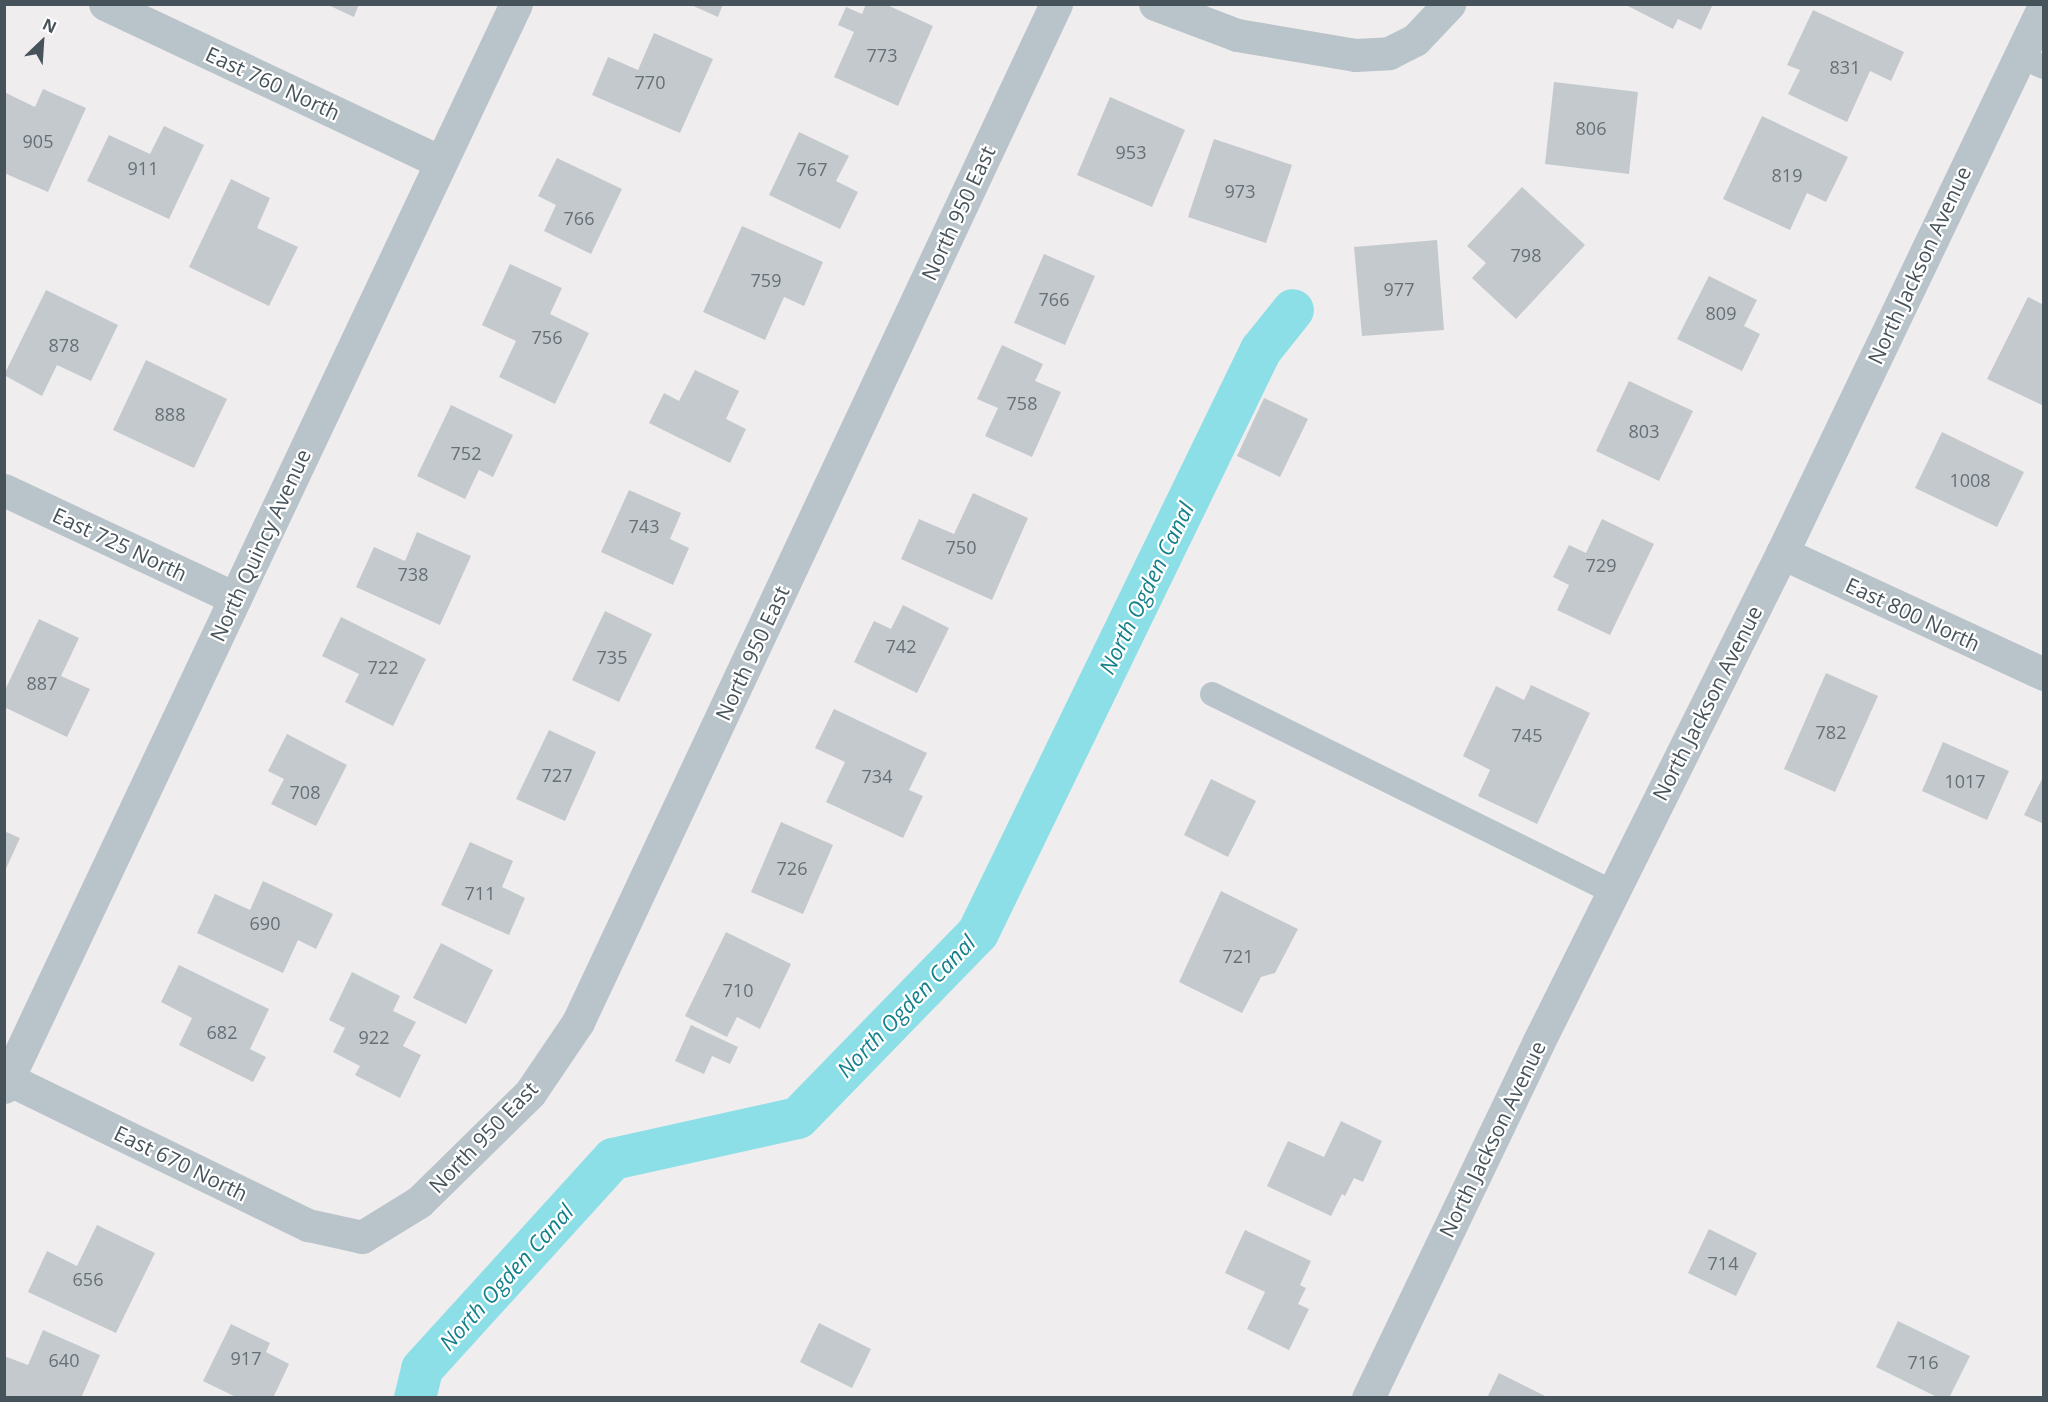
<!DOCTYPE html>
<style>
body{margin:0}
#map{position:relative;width:2048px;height:1402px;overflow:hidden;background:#f0edee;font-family:"Open Sans",sans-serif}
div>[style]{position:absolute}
.canal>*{height:42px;margin:-21px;padding:0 21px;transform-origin:21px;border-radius:21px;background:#8ddfe7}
.building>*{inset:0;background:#c4c9cd}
.lane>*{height:24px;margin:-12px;padding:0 12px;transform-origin:12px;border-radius:12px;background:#b9c4ca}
.street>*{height:33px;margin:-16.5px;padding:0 16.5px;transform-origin:16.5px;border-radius:16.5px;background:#b9c4ca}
span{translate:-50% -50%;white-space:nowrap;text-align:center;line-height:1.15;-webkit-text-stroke:4.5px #fff;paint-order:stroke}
.number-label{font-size:18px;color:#667077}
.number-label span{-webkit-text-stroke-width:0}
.street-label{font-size:21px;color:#47535a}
.water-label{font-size:22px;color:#14808a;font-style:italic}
.frame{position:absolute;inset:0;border:6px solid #47535a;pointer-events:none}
.north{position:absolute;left:12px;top:12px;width:60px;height:60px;-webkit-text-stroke:4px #fff;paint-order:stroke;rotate:25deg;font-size:16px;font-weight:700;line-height:24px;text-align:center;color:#47535a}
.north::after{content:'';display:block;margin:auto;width:21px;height:27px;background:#47535a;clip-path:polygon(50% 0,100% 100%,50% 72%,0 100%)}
</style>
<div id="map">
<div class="canal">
<div style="left:415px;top:1398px;width:30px;rotate:-76deg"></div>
<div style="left:422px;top:1369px;width:284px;rotate:-47.7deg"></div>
<div style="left:613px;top:1159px;width:189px;rotate:-12.5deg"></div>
<div style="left:798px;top:1118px;width:258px;rotate:-45.8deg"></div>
<div style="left:978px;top:933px;width:648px;rotate:-64.11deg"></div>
<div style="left:1261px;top:350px;width:51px;rotate:-51.3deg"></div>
</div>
<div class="building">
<div style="clip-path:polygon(326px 4px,359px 4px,354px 17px)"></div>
<div style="clip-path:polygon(689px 4px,723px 4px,718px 17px)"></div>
<div style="clip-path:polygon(866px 4px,885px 4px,933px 26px,898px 106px,834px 77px,854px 32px,838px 25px,846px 7px,862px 14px)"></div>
<div style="clip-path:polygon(1624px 4px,1713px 4px,1701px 30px,1678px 19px,1673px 29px)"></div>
<div style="clip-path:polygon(1813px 10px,1904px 52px,1891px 81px,1870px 71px,1847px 122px,1788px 94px,1800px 70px,1787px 65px)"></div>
<div style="clip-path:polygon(654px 33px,713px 59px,680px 133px,592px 95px,608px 57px,638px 70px)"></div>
<div style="clip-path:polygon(1554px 82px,1638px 92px,1629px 174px,1545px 164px)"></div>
<div style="clip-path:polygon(43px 89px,86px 108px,48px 192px,4px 173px,4px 92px,35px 107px)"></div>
<div style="clip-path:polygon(1110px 97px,1185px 130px,1152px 207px,1077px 175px)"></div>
<div style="clip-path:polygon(1762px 116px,1848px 157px,1826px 202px,1807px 193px,1790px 230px,1723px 199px)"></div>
<div style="clip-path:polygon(164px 126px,204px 145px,169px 219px,87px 181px,109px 135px,150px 154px)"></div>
<div style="clip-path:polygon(799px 132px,849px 156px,836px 181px,858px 192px,840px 229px,769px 195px)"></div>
<div style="clip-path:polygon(1214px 139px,1292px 165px,1266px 243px,1188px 217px)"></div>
<div style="clip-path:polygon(557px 158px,622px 189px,591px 254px,544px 231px,556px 205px,538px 196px)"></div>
<div style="clip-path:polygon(231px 179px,270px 198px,257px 228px,298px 247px,269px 306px,189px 267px)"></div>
<div style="clip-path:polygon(1522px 187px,1585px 245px,1516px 319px,1472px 278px,1486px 263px,1467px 246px)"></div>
<div style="clip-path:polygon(742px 226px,823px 262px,804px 306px,784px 297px,765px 340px,703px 312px)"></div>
<div style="clip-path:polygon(1437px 240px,1444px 330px,1362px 336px,1354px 247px)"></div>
<div style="clip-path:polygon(1044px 254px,1095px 276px,1065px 345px,1014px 323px)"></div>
<div style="clip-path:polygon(510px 264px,562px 288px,550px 314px,589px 333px,555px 404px,499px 377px,516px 341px,482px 325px)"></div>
<div style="clip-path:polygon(1709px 276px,1757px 300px,1744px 326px,1760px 334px,1742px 371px,1677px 339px)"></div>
<div style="clip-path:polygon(46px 290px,118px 325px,91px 381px,57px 365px,42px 396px,4px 375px)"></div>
<div style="clip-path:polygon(2028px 297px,2044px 305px,2044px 406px,1987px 379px)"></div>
<div style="clip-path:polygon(1002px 345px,1043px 364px,1035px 381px,1061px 392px,1032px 457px,985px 436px,998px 408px,977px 399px)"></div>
<div style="clip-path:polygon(146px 360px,227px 399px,194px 468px,113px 430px)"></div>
<div style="clip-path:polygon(695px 370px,739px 391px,726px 419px,746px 429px,730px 463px,649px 423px,664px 393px,679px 401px)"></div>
<div style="clip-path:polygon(1629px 381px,1693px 411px,1659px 481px,1596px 451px)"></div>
<div style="clip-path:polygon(1264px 398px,1308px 419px,1280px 477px,1237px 456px)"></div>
<div style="clip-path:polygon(451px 405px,513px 435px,493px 477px,479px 470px,465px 499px,417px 476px)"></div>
<div style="clip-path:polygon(1942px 432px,2024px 472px,1997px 527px,1915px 488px)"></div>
<div style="clip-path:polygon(629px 490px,681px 513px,670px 539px,689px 548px,673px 585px,601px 552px)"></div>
<div style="clip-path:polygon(973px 493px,1028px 518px,992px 600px,901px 559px,919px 519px,954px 534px)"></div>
<div style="clip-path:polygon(1602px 519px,1654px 544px,1610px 635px,1557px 610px,1569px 585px,1553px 577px,1569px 545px,1586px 553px)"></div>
<div style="clip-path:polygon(417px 532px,471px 556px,440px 625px,356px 587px,374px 547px,405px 561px)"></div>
<div style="clip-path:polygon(903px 605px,949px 628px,917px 693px,854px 662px,874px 621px,891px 629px)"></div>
<div style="clip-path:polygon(605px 611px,652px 634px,619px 702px,572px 680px)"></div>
<div style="clip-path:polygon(341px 617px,426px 659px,393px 726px,345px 702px,359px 674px,322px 656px)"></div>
<div style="clip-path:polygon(39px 619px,79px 638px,61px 676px,90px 689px,67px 737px,4px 707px,4px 692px)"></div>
<div style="clip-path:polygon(1826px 673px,1878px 696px,1835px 792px,1784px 769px)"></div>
<div style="clip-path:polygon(1531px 685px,1590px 713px,1537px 824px,1478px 796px,1490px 770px,1463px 756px,1496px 686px,1524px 700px)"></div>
<div style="clip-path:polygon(834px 709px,927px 753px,909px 790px,923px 796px,903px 838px,826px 802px,845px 762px,815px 748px)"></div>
<div style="clip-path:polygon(549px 730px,596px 752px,565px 821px,516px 799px)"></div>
<div style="clip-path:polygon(287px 734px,347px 765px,316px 826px,271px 804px,284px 779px,268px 771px)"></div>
<div style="clip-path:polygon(1943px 742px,2009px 771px,1987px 820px,1922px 791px)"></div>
<div style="clip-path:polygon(2044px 775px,2044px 824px,2024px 815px)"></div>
<div style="clip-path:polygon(1211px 779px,1256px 801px,1228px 857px,1184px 835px)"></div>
<div style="clip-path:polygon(781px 822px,833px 845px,803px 914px,751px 892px)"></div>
<div style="clip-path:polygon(4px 831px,20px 838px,4px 873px)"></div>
<div style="clip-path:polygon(470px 842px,513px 861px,502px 887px,525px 898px,509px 935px,441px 905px)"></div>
<div style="clip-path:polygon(263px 881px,333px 914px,316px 949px,298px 940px,283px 973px,197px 933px,215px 894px,250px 910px)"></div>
<div style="clip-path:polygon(1221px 891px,1298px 929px,1275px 973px,1261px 977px,1242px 1013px,1179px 982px)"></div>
<div style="clip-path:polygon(726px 932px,791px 964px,760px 1029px,737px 1017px,727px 1037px,685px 1016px)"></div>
<div style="clip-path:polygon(441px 943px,493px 970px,466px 1024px,413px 998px)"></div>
<div style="clip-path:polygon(179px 965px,269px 1009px,250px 1049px,266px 1057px,253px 1082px,179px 1045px,192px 1018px,161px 1002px)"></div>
<div style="clip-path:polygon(352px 972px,400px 996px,393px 1011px,416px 1022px,403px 1046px,421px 1055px,400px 1098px,355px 1075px,360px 1066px,333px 1052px,345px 1028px,329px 1020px)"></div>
<div style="clip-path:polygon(691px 1025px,738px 1047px,730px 1064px,712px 1056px,704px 1074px,675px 1061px)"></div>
<div style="clip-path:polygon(1341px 1121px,1382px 1141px,1363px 1182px,1354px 1178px,1345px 1196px,1342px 1194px,1331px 1216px,1267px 1186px,1288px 1141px,1324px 1157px)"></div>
<div style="clip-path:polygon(97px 1225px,155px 1253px,116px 1333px,28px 1292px,47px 1251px,77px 1266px)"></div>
<div style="clip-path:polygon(1709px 1229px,1757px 1253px,1736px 1296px,1688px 1273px)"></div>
<div style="clip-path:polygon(1245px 1230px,1311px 1261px,1300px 1285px,1306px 1288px,1298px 1304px,1309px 1309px,1289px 1350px,1247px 1329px,1265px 1292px,1225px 1273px)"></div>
<div style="clip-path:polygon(1898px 1321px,1970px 1356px,1949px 1398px,1939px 1398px,1876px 1367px)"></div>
<div style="clip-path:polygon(819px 1323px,871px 1349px,852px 1388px,800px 1362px)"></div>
<div style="clip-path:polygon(231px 1324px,270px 1343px,266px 1352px,289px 1364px,273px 1398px,238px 1398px,203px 1381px)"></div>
<div style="clip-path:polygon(43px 1330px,100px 1355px,81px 1398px,4px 1398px,4px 1356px,28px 1365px)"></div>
<div style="clip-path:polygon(1499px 1373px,1549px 1398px,1487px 1398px)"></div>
</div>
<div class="lane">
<div style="left:2019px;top:56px;width:27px;rotate:24deg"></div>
<div style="left:1212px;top:694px;width:447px;rotate:26.3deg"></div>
</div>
<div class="street">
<div style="left:105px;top:4px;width:371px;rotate:25.2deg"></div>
<div style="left:1155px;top:4px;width:88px;rotate:20.7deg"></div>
<div style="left:1237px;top:35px;width:120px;rotate:9.6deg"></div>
<div style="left:1355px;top:55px;width:34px;rotate:-3deg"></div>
<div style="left:1389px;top:53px;width:29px;rotate:-27deg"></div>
<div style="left:1415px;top:40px;width:50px;rotate:-46.6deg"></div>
<div style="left:4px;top:490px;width:255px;rotate:25.1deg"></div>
<div style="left:1782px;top:553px;width:289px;rotate:24.8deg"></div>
<div style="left:4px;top:1077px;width:338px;rotate:26deg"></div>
<div style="left:308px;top:1225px;width:55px;rotate:12.5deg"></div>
<div style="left:362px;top:1237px;width:67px;rotate:-31.6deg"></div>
<div style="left:419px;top:1202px;width:156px;rotate:-44.5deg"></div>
<div style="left:530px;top:1093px;width:86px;rotate:-55.9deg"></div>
<div style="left:578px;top:1022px;width:1125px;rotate:-64.85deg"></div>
<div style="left:4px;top:1087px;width:1198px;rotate:-64.7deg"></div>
<div style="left:1368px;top:1398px;width:394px;rotate:-64.4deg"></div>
<div style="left:1538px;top:1043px;width:547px;rotate:-63.53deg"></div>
<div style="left:1782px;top:553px;width:607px;rotate:-64.41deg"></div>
</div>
<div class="number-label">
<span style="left:882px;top:55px">773</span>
<span style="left:1845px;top:67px">831</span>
<span style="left:650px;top:82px">770</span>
<span style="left:1591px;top:128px">806</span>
<span style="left:38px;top:141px">905</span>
<span style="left:1131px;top:152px">953</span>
<span style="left:143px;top:168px">911</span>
<span style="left:812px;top:169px">767</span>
<span style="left:1787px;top:175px">819</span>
<span style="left:1240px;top:191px">973</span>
<span style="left:579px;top:218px">766</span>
<span style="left:1526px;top:255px">798</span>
<span style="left:766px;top:280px">759</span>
<span style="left:1399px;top:289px">977</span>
<span style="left:1054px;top:299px">766</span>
<span style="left:1721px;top:313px">809</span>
<span style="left:547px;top:337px">756</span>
<span style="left:64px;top:345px">878</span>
<span style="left:1022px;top:403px">758</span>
<span style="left:170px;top:414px">888</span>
<span style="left:1644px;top:431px">803</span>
<span style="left:466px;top:453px">752</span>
<span style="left:1970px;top:480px">1008</span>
<span style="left:644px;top:526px">743</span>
<span style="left:961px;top:547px">750</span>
<span style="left:1601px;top:565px">729</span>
<span style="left:413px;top:574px">738</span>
<span style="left:901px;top:646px">742</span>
<span style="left:612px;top:657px">735</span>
<span style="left:383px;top:667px">722</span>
<span style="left:42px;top:683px">887</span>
<span style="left:1831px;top:732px">782</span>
<span style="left:1527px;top:735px">745</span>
<span style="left:557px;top:775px">727</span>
<span style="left:877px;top:776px">734</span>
<span style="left:1965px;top:781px">1017</span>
<span style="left:305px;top:792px">708</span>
<span style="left:792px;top:868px">726</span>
<span style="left:480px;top:893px">711</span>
<span style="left:265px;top:923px">690</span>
<span style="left:1238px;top:956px">721</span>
<span style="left:738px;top:990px">710</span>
<span style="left:222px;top:1032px">682</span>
<span style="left:374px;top:1037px">922</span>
<span style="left:1723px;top:1263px">714</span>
<span style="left:88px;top:1279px">656</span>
<span style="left:246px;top:1358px">917</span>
<span style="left:64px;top:1360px">640</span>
<span style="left:1923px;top:1362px">716</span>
</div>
<div class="street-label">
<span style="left:273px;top:83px;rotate:25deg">East 760 North</span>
<span style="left:958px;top:213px;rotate:-65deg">North 950 East</span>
<span style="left:1919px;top:265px;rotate:-65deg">North Jackson Avenue</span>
<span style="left:120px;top:544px;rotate:25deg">East 725 North</span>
<span style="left:260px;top:545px;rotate:-65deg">North Quincy Avenue</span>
<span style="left:1913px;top:614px;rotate:25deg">East 800 North</span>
<span style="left:752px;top:653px;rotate:-65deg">North 950 East</span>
<span style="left:1707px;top:703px;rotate:-63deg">North Jackson Avenue</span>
<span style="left:483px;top:1137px;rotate:-46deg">North 950 East</span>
<span style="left:1492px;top:1139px;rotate:-64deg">North Jackson Avenue</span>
<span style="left:181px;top:1163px;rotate:26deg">East 670 North</span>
</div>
<div class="water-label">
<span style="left:1146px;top:588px;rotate:-64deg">North Ogden Canal</span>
<span style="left:906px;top:1006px;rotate:-46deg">North Ogden Canal</span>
<span style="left:506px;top:1277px;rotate:-48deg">North Ogden Canal</span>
</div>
<div class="frame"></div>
<div class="north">N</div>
</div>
